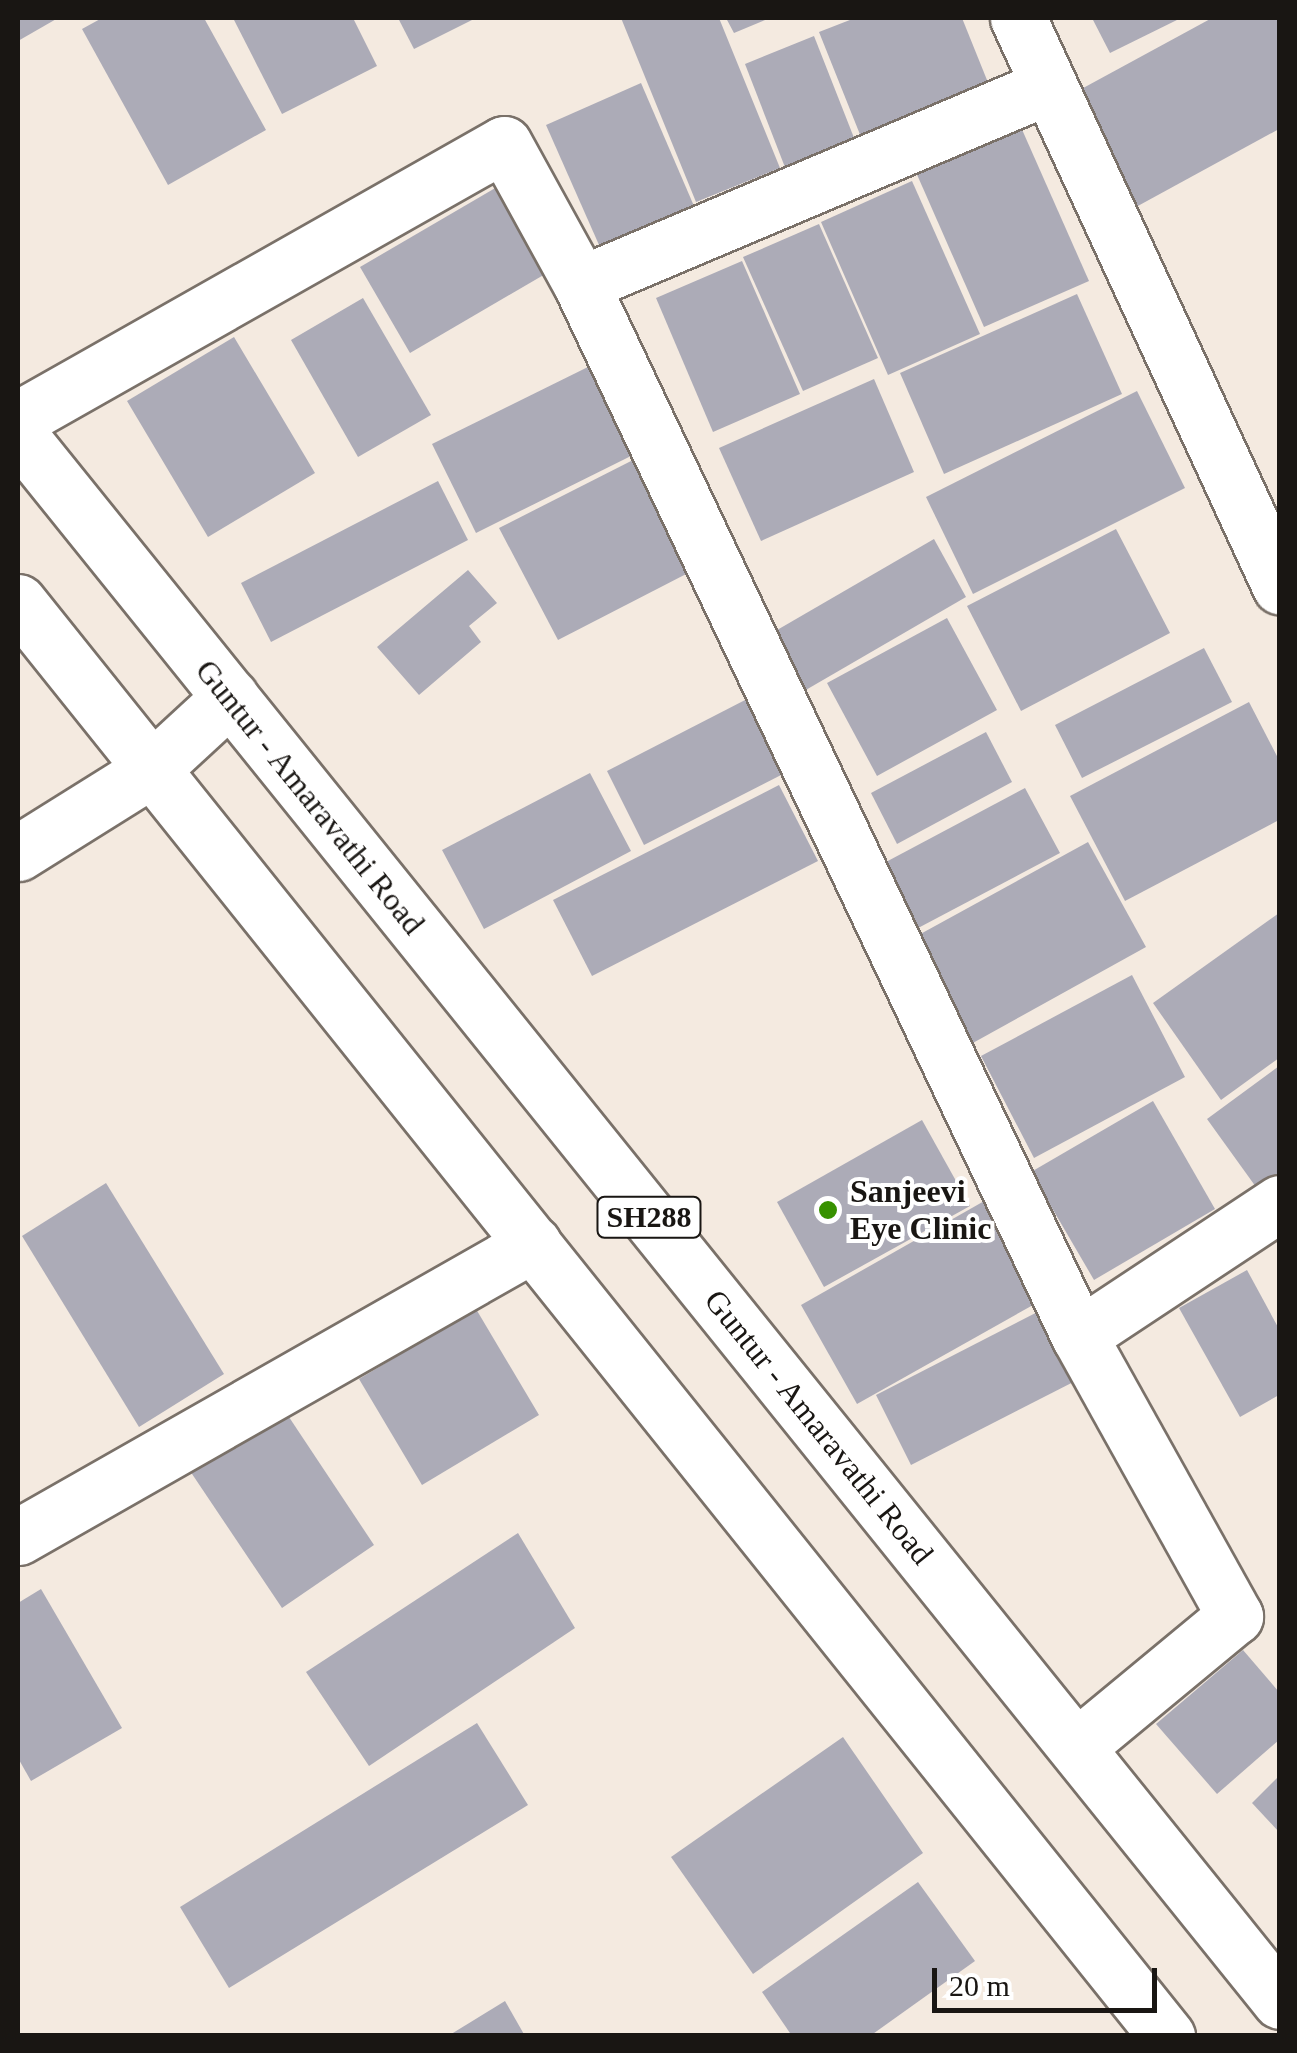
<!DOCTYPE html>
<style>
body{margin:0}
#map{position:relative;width:1297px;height:2053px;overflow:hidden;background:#f4eae0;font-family:Georgia,serif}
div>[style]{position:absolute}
.building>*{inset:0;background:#acabb7}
.roads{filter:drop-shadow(2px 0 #7a7169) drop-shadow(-2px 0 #7a7169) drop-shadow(0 2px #7a7169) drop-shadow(0 -2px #7a7169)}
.street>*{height:55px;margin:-27.5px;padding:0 27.5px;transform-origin:27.5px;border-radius:27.5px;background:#fff}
.primary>*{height:55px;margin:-27.5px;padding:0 27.5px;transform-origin:27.5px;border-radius:27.5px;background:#fff}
.dots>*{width:28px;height:28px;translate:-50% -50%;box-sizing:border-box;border:5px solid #fff;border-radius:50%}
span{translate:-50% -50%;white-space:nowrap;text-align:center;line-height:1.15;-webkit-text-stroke:8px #fff;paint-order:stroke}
.shield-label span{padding:2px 8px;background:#fff;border:2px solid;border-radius:8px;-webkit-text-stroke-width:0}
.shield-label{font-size:30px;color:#191613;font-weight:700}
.street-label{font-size:32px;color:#191613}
.poi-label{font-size:32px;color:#191613;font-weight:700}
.left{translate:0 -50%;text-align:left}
.frame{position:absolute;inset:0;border:20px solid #191613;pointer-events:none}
.scale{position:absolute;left:932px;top:1968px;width:225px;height:45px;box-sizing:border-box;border:5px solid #191613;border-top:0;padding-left:12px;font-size:30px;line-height:35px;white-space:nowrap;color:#191613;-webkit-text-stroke:8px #fff;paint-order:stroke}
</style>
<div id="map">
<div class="building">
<div style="clip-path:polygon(18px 18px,58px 18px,18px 41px)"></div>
<div style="clip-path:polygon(102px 18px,204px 18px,266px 130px,168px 185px,82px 29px)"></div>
<div style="clip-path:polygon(233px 18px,353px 18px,377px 66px,282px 114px)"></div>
<div style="clip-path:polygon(398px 18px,476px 18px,414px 49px)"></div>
<div style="clip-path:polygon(621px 18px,719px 18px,780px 168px,696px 202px)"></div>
<div style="clip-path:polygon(726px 18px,770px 18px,734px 33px)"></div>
<div style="clip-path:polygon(855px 18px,962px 18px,991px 90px,863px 142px,819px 32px)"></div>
<div style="clip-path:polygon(1092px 18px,1181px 18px,1110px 53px)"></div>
<div style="clip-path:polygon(1212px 18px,1279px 18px,1279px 129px,1136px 207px,1074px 93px)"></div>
<div style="clip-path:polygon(814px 36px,858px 148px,788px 175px,745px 64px)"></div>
<div style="clip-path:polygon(641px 83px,697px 213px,603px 254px,546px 125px)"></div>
<div style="clip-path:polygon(1020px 125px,1089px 281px,984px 327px,915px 170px)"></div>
<div style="clip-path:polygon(509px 180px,559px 266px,410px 353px,360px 267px)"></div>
<div style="clip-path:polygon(912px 181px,980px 334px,888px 375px,821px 222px)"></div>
<div style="clip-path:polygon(819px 224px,878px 358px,803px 391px,743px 257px)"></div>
<div style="clip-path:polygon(742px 261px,800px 394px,713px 432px,656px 298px)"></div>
<div style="clip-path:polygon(1077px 294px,1122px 394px,944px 474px,900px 373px)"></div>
<div style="clip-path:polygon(363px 298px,431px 415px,358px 457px,291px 340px)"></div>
<div style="clip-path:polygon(234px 337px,315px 473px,208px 537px,127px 401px)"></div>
<div style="clip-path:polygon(594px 364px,637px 453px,476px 533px,432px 444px)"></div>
<div style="clip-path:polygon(874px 379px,914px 472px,761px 541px,719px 448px)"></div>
<div style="clip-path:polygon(1137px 391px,1185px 488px,973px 594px,926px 497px)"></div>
<div style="clip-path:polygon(635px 459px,692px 571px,558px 640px,499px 528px)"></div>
<div style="clip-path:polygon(438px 481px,468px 540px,271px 642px,241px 583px)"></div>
<div style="clip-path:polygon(1116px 529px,1170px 633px,1021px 711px,967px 606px)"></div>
<div style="clip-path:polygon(934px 539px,966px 597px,792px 698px,758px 641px)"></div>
<div style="clip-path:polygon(468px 570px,497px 603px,469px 626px,481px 642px,419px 695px,377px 647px)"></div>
<div style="clip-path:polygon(947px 618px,997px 710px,877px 776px,827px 683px)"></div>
<div style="clip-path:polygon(1204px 648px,1232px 702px,1082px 778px,1055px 725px)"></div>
<div style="clip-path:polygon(749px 698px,787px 772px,644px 845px,607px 771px)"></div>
<div style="clip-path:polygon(1249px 702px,1279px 760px,1279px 820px,1125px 901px,1070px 796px)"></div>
<div style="clip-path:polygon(986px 732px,1012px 782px,897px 844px,871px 793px)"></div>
<div style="clip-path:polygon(590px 773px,631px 851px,484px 929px,442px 850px)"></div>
<div style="clip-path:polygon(779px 785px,818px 861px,592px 976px,553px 900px)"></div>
<div style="clip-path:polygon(1025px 788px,1060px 853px,903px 936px,869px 871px)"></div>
<div style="clip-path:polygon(1088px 842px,1146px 947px,962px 1049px,904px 943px)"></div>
<div style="clip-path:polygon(1279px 913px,1279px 1058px,1221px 1100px,1153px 1003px)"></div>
<div style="clip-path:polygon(1132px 975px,1185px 1077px,1034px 1158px,981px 1056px)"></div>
<div style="clip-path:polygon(1279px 1066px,1279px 1180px,1261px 1194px,1207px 1119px)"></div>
<div style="clip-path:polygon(1153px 1101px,1215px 1209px,1094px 1280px,1031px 1172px)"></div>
<div style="clip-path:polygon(922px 1120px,970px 1206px,824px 1287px,777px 1202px)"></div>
<div style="clip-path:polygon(106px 1183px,224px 1374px,139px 1427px,22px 1236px)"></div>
<div style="clip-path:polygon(986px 1200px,1042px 1300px,857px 1404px,801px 1305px)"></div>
<div style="clip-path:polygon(1247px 1270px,1279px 1329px,1279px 1395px,1240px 1417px,1179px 1308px)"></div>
<div style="clip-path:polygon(1055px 1303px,1091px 1373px,911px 1465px,876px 1395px)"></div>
<div style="clip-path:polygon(476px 1309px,539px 1415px,422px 1485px,359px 1379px)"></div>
<div style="clip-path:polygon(275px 1396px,374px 1545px,282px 1608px,182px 1459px)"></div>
<div style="clip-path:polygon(518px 1533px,575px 1628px,369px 1766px,306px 1672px)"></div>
<div style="clip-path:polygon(41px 1589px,122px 1728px,31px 1781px,18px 1758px,18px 1603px)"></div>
<div style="clip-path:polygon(1243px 1650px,1279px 1692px,1279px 1740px,1217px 1794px,1156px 1724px)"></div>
<div style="clip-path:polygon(477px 1723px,528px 1805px,229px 1988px,180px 1907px)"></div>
<div style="clip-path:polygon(843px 1737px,923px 1853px,753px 1974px,671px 1857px)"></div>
<div style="clip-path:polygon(1279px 1776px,1279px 1832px,1252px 1803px)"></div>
<div style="clip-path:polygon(918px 1882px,975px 1961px,870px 2036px,792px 2036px,762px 1992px)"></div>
<div style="clip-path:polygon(505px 2001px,525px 2036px,448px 2036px)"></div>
</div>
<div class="roads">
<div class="street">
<div style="left:1018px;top:18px;width:626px;rotate:65.24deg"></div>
<div style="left:581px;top:284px;width:508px;rotate:-22.93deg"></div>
<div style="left:18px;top:419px;width:558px;rotate:-29.5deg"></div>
<div style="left:504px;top:144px;width:160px;rotate:61.2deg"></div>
<div style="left:581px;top:284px;width:1164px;rotate:64.67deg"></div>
<div style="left:1079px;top:1336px;width:321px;rotate:60.9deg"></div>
<div style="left:1235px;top:1616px;width:202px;rotate:140.4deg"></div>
<div style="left:18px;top:853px;width:157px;rotate:-32deg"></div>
<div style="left:151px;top:770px;width:108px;rotate:-42.7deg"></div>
<div style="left:1079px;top:1336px;width:241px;rotate:-33.5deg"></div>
<div style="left:18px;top:1537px;width:593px;rotate:-29.64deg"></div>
</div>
<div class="primary">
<div style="left:18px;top:434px;width:2012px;rotate:51.15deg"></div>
<div style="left:18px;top:602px;width:1838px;rotate:51.3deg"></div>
</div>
</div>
<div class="dots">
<div style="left:828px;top:1210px;background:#379100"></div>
</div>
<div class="shield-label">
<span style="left:649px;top:1217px">SH288</span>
</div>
<div class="street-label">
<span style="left:310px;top:797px;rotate:51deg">Guntur - Amaravathi Road</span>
<span style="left:819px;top:1427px;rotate:51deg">Guntur - Amaravathi Road</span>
</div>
<div class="poi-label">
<span class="left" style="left:850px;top:1210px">Sanjeevi<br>Eye Clinic</span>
</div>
<div class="frame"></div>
<div class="scale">20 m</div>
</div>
